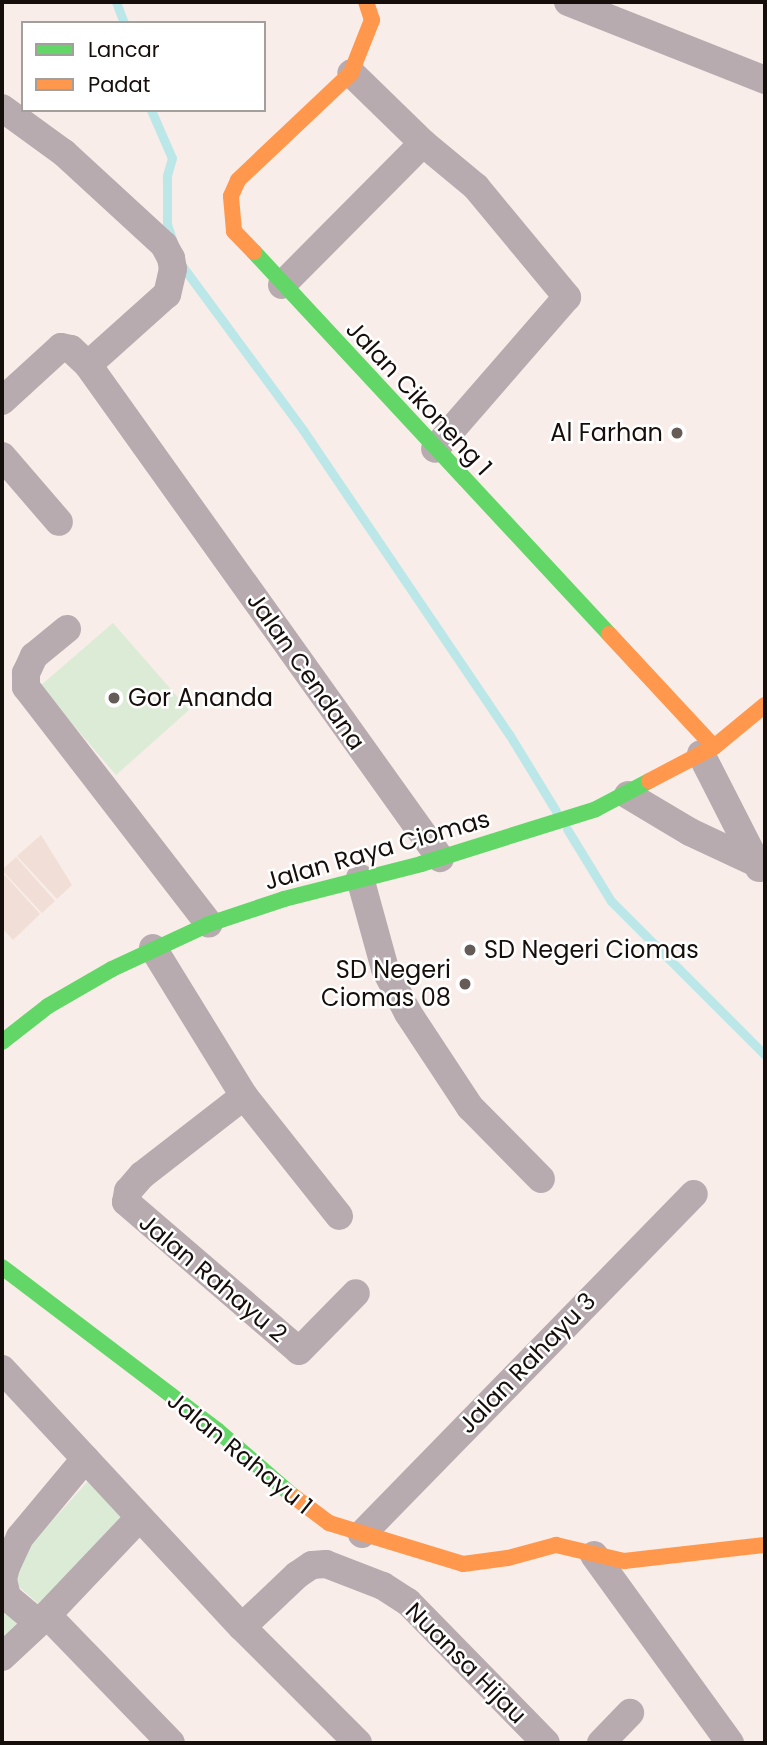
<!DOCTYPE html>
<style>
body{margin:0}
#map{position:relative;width:767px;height:1745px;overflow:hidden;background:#f8ede8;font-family:Poppins,sans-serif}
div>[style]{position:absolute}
.built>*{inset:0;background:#f1ded6}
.green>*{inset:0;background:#dcebd6}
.stream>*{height:9px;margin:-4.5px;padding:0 4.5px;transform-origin:4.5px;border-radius:4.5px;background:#bce7e8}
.street>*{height:28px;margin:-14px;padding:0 14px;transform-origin:14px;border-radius:14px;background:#b7abb0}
.fast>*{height:16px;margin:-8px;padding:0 8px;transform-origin:8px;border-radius:8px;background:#63d668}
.slow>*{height:16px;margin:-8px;padding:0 8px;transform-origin:8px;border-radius:8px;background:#ff974d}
.dots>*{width:19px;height:19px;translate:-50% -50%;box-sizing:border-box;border:4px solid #fff;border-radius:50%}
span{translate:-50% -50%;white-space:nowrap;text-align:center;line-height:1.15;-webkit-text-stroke:5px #fff;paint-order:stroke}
.street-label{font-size:24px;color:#160e0a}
.poi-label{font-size:24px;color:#160e0a}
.right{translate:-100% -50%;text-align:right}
.left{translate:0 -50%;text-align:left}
.frame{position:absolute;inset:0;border:4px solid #160e0a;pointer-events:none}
.legend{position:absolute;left:21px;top:21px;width:245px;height:91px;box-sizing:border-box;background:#fff;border:2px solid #a29f9d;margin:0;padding:9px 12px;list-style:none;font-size:21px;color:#160e0a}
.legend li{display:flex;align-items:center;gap:14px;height:35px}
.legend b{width:35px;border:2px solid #a29f9d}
</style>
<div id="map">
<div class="built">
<div style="clip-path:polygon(41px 835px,72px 885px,57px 899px,17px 856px)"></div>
<div style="clip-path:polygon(16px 857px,55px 901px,42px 913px,2px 870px)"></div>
<div style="clip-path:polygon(2px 872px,40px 914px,13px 940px,2px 928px)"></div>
</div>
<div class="green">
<div style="clip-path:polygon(113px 623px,189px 710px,116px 775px,40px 686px)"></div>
<div style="clip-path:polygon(89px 1480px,127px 1515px,42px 1607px,17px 1585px,18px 1574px,33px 1542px)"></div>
<div style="clip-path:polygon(2px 1611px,21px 1624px,2px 1644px)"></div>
</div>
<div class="stream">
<div style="left:116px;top:2px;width:22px;rotate:69deg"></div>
<div style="left:151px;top:110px;width:52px;rotate:66.4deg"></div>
<div style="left:172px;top:158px;width:19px;rotate:106deg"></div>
<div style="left:167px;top:176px;width:48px;rotate:90deg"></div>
<div style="left:167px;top:224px;width:16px;rotate:72deg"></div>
<div style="left:180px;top:263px;width:207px;rotate:53.6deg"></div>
<div style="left:303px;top:430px;width:367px;rotate:55.9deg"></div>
<div style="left:509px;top:734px;width:90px;rotate:58.6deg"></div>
<div style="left:567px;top:829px;width:84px;rotate:58.6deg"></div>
<div style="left:611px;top:901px;width:218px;rotate:45deg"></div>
</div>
<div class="street">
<div style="left:568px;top:2px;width:212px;rotate:21.6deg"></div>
<div style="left:2px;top:108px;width:77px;rotate:36deg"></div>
<div style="left:64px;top:153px;width:136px;rotate:42.6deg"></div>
<div style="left:164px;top:245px;width:15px;rotate:62deg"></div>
<div style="left:171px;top:258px;width:11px;rotate:80deg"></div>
<div style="left:173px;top:269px;width:26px;rotate:103deg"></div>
<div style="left:167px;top:294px;width:106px;rotate:138.1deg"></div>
<div style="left:423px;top:143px;width:69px;rotate:39.7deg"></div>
<div style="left:476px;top:187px;width:143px;rotate:50.4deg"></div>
<div style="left:567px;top:297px;width:201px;rotate:131deg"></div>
<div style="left:282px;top:285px;width:200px;rotate:-45.2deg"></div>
<div style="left:423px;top:143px;width:100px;rotate:-135.8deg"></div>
<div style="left:2px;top:401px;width:80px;rotate:-42.5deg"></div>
<div style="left:61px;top:347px;width:10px;rotate:11deg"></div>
<div style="left:71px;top:349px;width:23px;rotate:43deg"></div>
<div style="left:88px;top:365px;width:606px;rotate:54.47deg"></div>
<div style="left:2px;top:456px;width:87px;rotate:49.2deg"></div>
<div style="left:67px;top:629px;width:43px;rotate:140.7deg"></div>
<div style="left:34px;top:656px;width:19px;rotate:115deg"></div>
<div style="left:26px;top:673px;width:14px;rotate:90deg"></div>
<div style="left:26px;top:687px;width:299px;rotate:52.3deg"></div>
<div style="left:701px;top:754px;width:128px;rotate:63deg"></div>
<div style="left:628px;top:795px;width:72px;rotate:30.8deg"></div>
<div style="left:690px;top:832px;width:71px;rotate:25.1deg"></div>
<div style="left:360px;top:878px;width:94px;rotate:74.6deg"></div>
<div style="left:385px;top:969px;width:50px;rotate:62.4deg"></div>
<div style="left:408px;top:1013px;width:113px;rotate:56.6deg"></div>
<div style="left:470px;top:1107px;width:101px;rotate:45.4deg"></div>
<div style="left:153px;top:948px;width:174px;rotate:58.4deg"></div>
<div style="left:244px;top:1096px;width:153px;rotate:51.6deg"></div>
<div style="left:244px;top:1096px;width:129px;rotate:142.2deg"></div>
<div style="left:142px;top:1175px;width:21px;rotate:131deg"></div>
<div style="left:128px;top:1191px;width:11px;rotate:100deg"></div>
<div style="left:126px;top:1202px;width:228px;rotate:40.7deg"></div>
<div style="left:299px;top:1351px;width:81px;rotate:-45.5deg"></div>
<div style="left:2px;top:1369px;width:352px;rotate:47.1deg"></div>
<div style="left:242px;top:1627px;width:164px;rotate:45deg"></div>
<div style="left:362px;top:1534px;width:475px;rotate:-45.7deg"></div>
<div style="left:594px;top:1555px;width:232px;rotate:54.1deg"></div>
<div style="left:47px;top:1615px;width:178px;rotate:45.9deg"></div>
<div style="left:37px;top:1622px;width:39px;rotate:-140deg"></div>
<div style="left:7px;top:1597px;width:18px;rotate:-103deg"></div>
<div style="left:3px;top:1579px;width:12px;rotate:-76deg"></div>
<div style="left:6px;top:1567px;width:33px;rotate:-65deg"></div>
<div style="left:20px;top:1537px;width:102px;rotate:-50.2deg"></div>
<div style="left:242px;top:1627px;width:76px;rotate:-43.4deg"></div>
<div style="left:297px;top:1575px;width:18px;rotate:-34deg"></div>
<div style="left:312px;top:1565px;width:14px;rotate:-4deg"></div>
<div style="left:326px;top:1564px;width:61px;rotate:21.1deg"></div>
<div style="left:383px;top:1586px;width:30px;rotate:33deg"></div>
<div style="left:408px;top:1602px;width:197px;rotate:45.6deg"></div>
<div style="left:2px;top:1657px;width:62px;rotate:-43deg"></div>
<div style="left:47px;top:1615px;width:134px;rotate:-46.5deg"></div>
<div style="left:601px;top:1743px;width:42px;rotate:-46deg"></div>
</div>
<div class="fast">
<div style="left:254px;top:252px;width:521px;rotate:47.1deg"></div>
<div style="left:2px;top:1042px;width:58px;rotate:-38deg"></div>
<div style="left:48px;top:1006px;width:74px;rotate:-30deg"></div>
<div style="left:112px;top:969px;width:107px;rotate:-24.9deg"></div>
<div style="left:209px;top:924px;width:79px;rotate:-18.4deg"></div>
<div style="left:284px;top:899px;width:141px;rotate:-14.3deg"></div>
<div style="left:421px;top:864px;width:183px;rotate:-17.4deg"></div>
<div style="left:596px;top:809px;width:60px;rotate:-27.8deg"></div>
<div style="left:2px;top:1267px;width:270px;rotate:37.2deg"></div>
<div style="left:217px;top:1430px;width:101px;rotate:41deg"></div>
</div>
<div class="slow">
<div style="left:254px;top:252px;width:29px;rotate:-134deg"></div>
<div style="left:234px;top:231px;width:35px;rotate:-95deg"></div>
<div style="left:231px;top:196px;width:17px;rotate:-66deg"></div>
<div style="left:238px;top:180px;width:156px;rotate:-43.4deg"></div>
<div style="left:351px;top:73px;width:57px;rotate:-68.4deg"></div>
<div style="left:372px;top:20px;width:19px;rotate:-108deg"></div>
<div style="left:609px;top:634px;width:154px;rotate:47.1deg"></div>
<div style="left:649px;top:781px;width:73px;rotate:-27.6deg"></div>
<div style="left:714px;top:747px;width:66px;rotate:-39.5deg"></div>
<div style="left:293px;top:1496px;width:45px;rotate:36.9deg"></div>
<div style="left:329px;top:1523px;width:140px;rotate:17deg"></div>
<div style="left:463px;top:1564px;width:45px;rotate:-7.6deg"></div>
<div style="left:508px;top:1558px;width:50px;rotate:-15.2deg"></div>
<div style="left:556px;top:1545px;width:70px;rotate:13.2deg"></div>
<div style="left:624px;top:1561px;width:142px;rotate:-6.5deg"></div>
</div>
<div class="dots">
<div style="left:677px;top:433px;background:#655c58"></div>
<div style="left:114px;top:698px;background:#655c58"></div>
<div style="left:470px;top:950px;background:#655c58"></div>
<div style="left:465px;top:984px;background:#655c58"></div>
</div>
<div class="street-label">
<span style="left:419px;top:398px;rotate:47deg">Jalan Cikoneng 1</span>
<span style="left:306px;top:671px;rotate:55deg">Jalan Cendana</span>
<span style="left:377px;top:850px;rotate:-16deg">Jalan Raya Ciomas</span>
<span style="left:213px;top:1278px;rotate:40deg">Jalan Rahayu 2</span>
<span style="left:527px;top:1363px;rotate:-46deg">Jalan Rahayu 3</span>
<span style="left:240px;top:1453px;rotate:39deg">Jalan Rahayu 1</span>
<span style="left:466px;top:1663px;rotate:45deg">Nuansa Hijau</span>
</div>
<div class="poi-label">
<span class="right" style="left:663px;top:433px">Al Farhan</span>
<span class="left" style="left:128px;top:698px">Gor Ananda</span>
<span class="left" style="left:484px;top:950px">SD Negeri Ciomas</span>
<span class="right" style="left:451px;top:984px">SD Negeri<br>Ciomas 08</span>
</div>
<div class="frame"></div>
<ul class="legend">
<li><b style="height:9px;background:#63d668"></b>Lancar</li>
<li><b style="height:9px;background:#ff974d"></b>Padat</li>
</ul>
</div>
